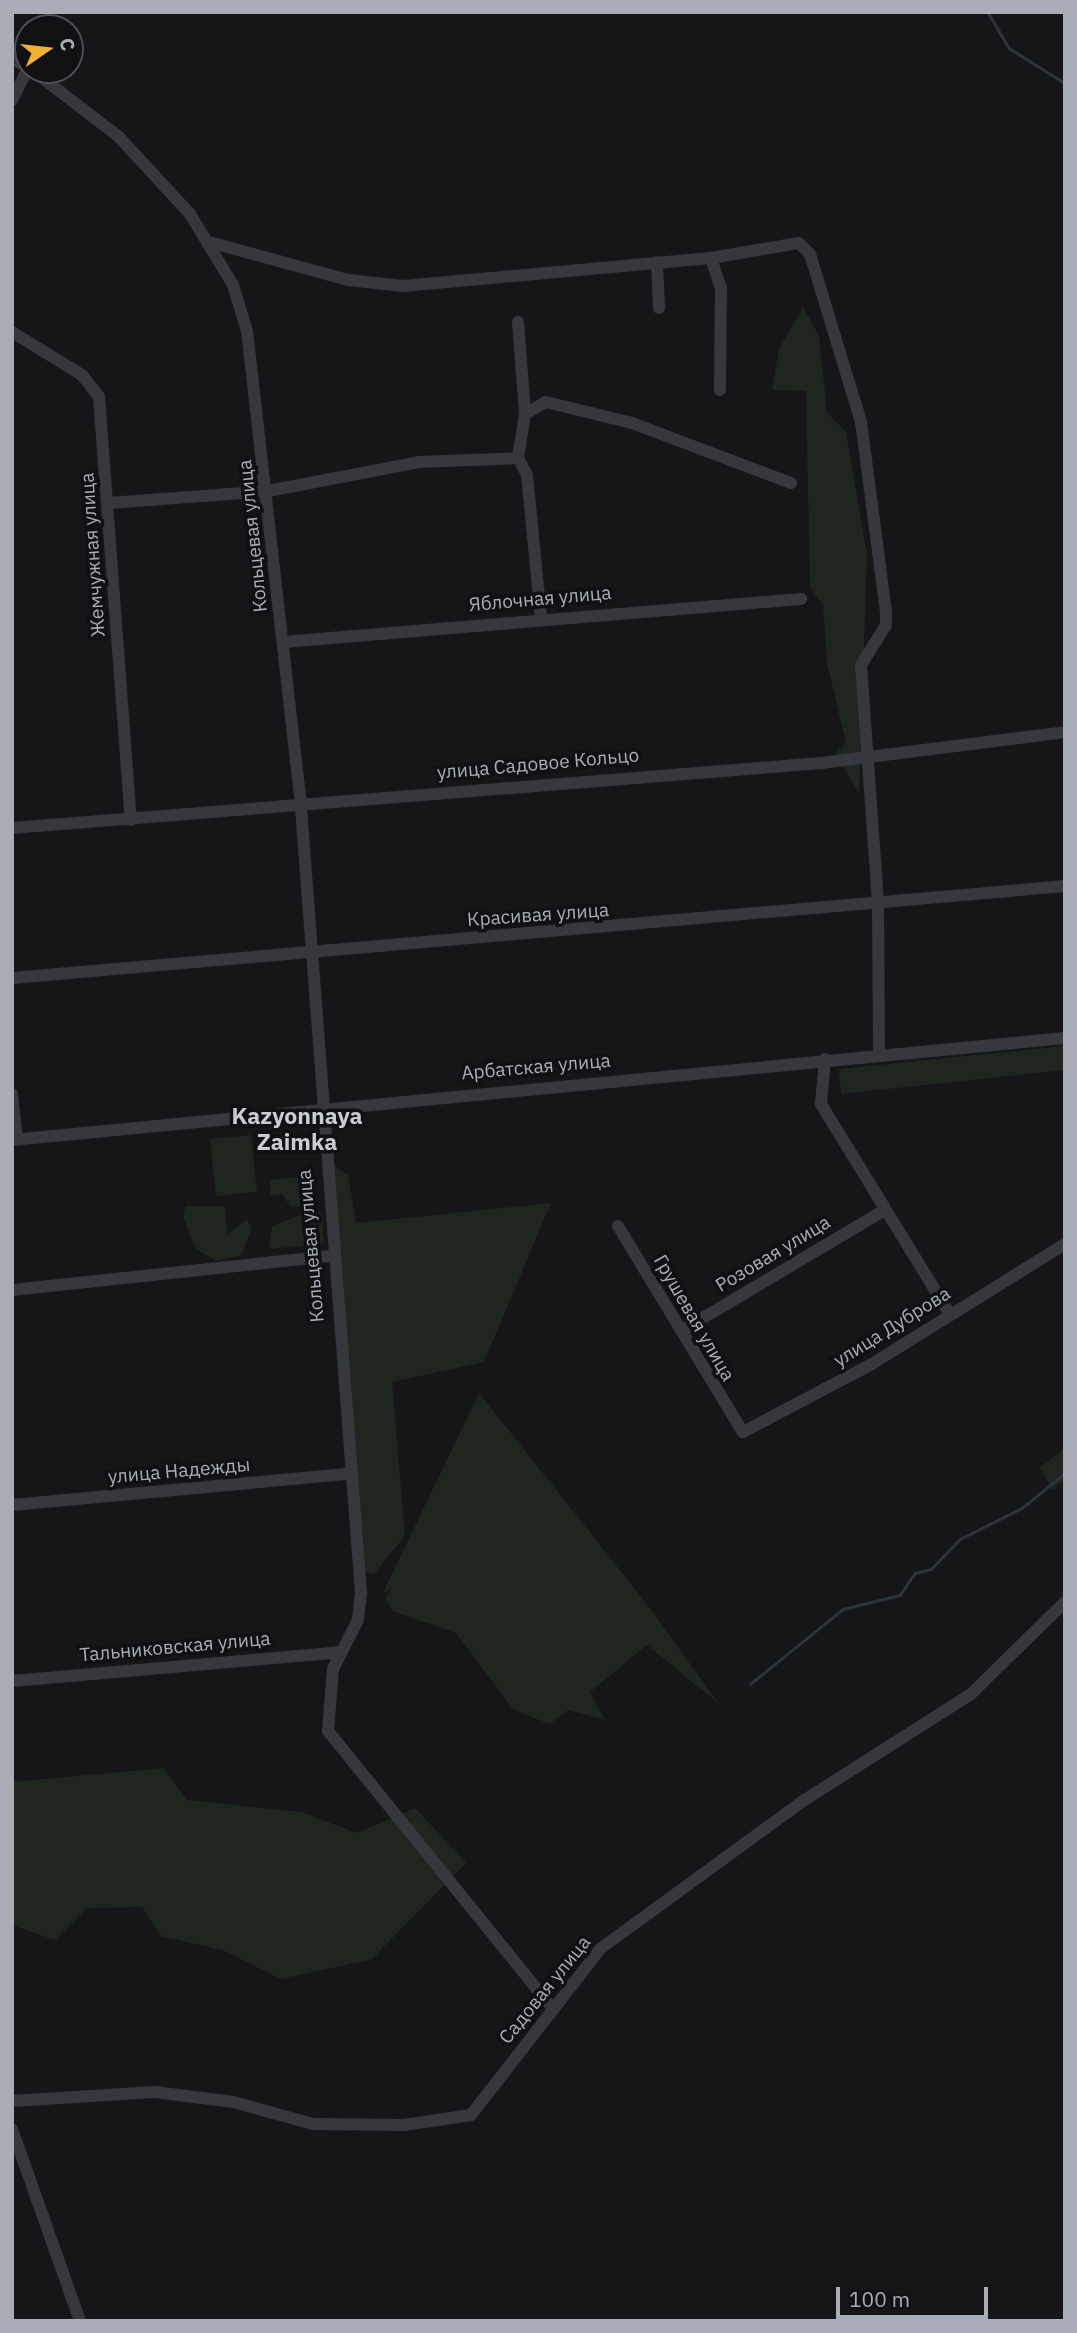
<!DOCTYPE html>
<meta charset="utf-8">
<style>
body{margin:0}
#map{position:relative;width:1077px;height:2333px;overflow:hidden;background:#161618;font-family:"IBM Plex Sans",sans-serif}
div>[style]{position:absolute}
.green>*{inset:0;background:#1e261f}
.stream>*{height:2.5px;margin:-1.25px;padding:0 1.25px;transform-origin:1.25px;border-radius:1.25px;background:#2c353c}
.minor>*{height:12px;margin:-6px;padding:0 6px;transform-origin:6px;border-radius:6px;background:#37383d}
span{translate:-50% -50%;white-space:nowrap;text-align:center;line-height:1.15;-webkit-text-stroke:7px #111113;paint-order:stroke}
.street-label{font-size:19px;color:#a8adb8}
.quarter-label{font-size:23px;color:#c9ccd4;font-weight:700}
.frame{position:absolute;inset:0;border:14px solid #a8adb8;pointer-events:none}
.north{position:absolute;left:14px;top:14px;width:70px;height:70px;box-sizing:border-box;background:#111113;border:2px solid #4d4f55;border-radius:50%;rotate:76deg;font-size:19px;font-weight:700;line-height:28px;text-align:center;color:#a8adb8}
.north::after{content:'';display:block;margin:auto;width:24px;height:32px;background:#f2b134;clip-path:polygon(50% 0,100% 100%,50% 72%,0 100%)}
.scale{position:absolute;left:836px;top:2287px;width:152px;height:32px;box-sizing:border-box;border:4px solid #a8adb8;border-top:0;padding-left:9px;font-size:21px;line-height:24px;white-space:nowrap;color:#a8adb8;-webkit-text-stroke:5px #111113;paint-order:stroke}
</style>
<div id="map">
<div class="green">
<div style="clip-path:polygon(803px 307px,819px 336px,827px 413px,846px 432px,867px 554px,859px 794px,835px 754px,846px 743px,827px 663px,823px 605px,810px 587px,806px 391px,772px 390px,779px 349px)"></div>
<div style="clip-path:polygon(1065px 1046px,1065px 1070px,841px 1094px,839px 1069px)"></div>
<div style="clip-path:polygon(251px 1135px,257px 1192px,216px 1196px,210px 1139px)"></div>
<div style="clip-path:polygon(329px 1162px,348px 1175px,356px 1223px,551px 1203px,484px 1362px,392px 1382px,405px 1536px,373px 1575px,363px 1569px)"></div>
<div style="clip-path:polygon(301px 1177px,310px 1199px,301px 1207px,290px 1206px,282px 1194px,270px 1195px,270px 1180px)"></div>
<div style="clip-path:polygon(186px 1206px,225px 1206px,227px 1234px,247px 1219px,252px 1228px,242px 1255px,216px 1261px,195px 1248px,183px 1217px)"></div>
<div style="clip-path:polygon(315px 1209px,323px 1216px,323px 1244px,269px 1249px,272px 1226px)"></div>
<div style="clip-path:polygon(479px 1393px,650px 1608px,718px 1703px,647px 1645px,590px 1692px,605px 1720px,568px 1710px,550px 1724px,514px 1710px,456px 1633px,392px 1611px,386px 1598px,392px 1587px,382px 1595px)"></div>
<div style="clip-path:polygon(1065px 1449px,1065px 1480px,1052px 1490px,1040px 1467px)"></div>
<div style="clip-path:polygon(164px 1768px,187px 1800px,301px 1812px,357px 1833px,415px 1808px,466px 1863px,372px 1959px,281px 1979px,225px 1951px,161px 1936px,142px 1907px,87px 1908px,55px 1940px,12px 1925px,12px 1782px)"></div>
</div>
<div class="stream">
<div style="left:988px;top:12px;width:42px;rotate:59.7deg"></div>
<div style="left:1009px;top:48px;width:66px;rotate:32deg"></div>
<div style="left:750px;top:1684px;width:119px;rotate:-38.9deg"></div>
<div style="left:843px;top:1609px;width:59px;rotate:-13.8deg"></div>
<div style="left:900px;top:1595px;width:27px;rotate:-56deg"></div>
<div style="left:915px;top:1573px;width:16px;rotate:-14deg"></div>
<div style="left:931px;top:1569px;width:42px;rotate:-46deg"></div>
<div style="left:960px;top:1539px;width:69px;rotate:-26.6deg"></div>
<div style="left:1022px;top:1508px;width:55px;rotate:-39.1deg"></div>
</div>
<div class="minor">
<div style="left:12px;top:59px;width:18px;rotate:27deg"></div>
<div style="left:32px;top:70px;width:110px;rotate:37.6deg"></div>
<div style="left:119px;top:137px;width:105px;rotate:47.3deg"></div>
<div style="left:190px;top:214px;width:83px;rotate:58.8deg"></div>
<div style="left:233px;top:285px;width:48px;rotate:73.1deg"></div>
<div style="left:247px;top:331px;width:480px;rotate:83.5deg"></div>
<div style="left:301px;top:808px;width:788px;rotate:85.63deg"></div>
<div style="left:361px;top:1594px;width:26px;rotate:97deg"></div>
<div style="left:358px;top:1620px;width:55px;rotate:117deg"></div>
<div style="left:333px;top:1669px;width:62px;rotate:94.6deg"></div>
<div style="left:328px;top:1731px;width:356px;rotate:51deg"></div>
<div style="left:12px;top:100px;width:36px;rotate:-63deg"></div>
<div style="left:209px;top:242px;width:144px;rotate:15.3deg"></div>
<div style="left:348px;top:280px;width:55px;rotate:6.2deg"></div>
<div style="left:403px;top:286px;width:309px;rotate:-5.2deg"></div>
<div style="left:711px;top:258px;width:32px;rotate:72deg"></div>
<div style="left:721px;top:288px;width:102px;rotate:90.6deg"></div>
<div style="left:711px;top:258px;width:89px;rotate:-9.7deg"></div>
<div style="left:799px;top:243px;width:16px;rotate:45deg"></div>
<div style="left:810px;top:254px;width:176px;rotate:73.1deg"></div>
<div style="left:861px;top:422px;width:191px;rotate:82.5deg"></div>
<div style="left:886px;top:611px;width:14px;rotate:90deg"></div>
<div style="left:886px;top:625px;width:47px;rotate:122deg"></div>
<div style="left:861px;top:665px;width:241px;rotate:85.9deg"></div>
<div style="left:878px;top:905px;width:150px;rotate:89.6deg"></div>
<div style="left:657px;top:262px;width:46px;rotate:87.5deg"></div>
<div style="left:518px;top:322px;width:92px;rotate:85.6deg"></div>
<div style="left:12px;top:332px;width:82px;rotate:31.6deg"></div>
<div style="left:82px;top:375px;width:28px;rotate:52deg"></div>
<div style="left:99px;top:397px;width:424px;rotate:85.7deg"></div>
<div style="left:518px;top:458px;width:19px;rotate:62deg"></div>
<div style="left:527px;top:475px;width:143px;rotate:84.4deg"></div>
<div style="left:109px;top:503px;width:159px;rotate:-4.3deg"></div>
<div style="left:268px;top:491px;width:155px;rotate:-10.8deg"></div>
<div style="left:420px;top:462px;width:98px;rotate:-2.3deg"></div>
<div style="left:518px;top:458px;width:45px;rotate:-81deg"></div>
<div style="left:525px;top:414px;width:24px;rotate:-30deg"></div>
<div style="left:546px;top:402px;width:89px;rotate:13.7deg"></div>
<div style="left:632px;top:423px;width:170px;rotate:20.7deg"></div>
<div style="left:283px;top:642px;width:520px;rotate:-4.75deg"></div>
<div style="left:12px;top:828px;width:812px;rotate:-4.59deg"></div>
<div style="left:821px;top:763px;width:246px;rotate:-7.2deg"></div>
<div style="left:12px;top:978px;width:1057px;rotate:-4.99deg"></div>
<div style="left:825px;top:1059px;width:45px;rotate:95.1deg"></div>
<div style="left:821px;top:1104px;width:245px;rotate:58.5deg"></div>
<div style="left:12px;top:1094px;width:46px;rotate:83.8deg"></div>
<div style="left:12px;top:1140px;width:1058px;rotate:-5.53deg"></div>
<div style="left:618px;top:1226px;width:241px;rotate:58.8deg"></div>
<div style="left:743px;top:1432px;width:146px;rotate:-27.8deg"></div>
<div style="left:872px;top:1364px;width:227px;rotate:-31.9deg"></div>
<div style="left:12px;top:1290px;width:321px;rotate:-6.1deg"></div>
<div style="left:681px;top:1331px;width:237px;rotate:-30.7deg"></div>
<div style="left:12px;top:1505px;width:338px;rotate:-5.3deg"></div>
<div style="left:12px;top:1681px;width:330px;rotate:-5deg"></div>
<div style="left:12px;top:2101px;width:143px;rotate:-3.6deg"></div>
<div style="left:155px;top:2092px;width:79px;rotate:7.3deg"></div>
<div style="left:233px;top:2102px;width:83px;rotate:15.4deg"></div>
<div style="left:313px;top:2124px;width:91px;rotate:0.6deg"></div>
<div style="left:404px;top:2125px;width:68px;rotate:-8.5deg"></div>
<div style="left:471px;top:2115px;width:210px;rotate:-52.1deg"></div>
<div style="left:600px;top:1949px;width:251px;rotate:-36.1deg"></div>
<div style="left:803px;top:1801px;width:199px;rotate:-32.5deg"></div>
<div style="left:971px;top:1694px;width:132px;rotate:-44.4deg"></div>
<div style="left:12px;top:2129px;width:204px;rotate:70.5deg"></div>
</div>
<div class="street-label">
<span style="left:253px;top:536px;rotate:-96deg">Кольцевая улица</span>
<span style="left:93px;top:555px;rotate:-94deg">Жемчужная улица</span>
<span style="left:540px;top:599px;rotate:-5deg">Яблочная улица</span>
<span style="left:538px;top:764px;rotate:-5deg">улица Садовое Кольцо</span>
<span style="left:538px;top:915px;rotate:-4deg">Красивая улица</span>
<span style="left:536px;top:1067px;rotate:-5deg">Арбатская улица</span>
<span style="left:311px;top:1246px;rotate:-95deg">Кольцевая улица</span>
<span style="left:773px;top:1254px;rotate:-31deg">Розовая улица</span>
<span style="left:694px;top:1318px;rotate:60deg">Грушевая улица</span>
<span style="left:892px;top:1327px;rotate:-32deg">улица Дуброва</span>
<span style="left:179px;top:1471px;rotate:-5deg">улица Надежды</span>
<span style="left:175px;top:1647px;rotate:-5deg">Тальниковская улица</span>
<span style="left:545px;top:1990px;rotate:-51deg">Садовая улица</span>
</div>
<div class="quarter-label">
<span style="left:297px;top:1128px">Kazyonnaya<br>Zaimka</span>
</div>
<div class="frame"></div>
<div class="north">С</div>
<div class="scale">100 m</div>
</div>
